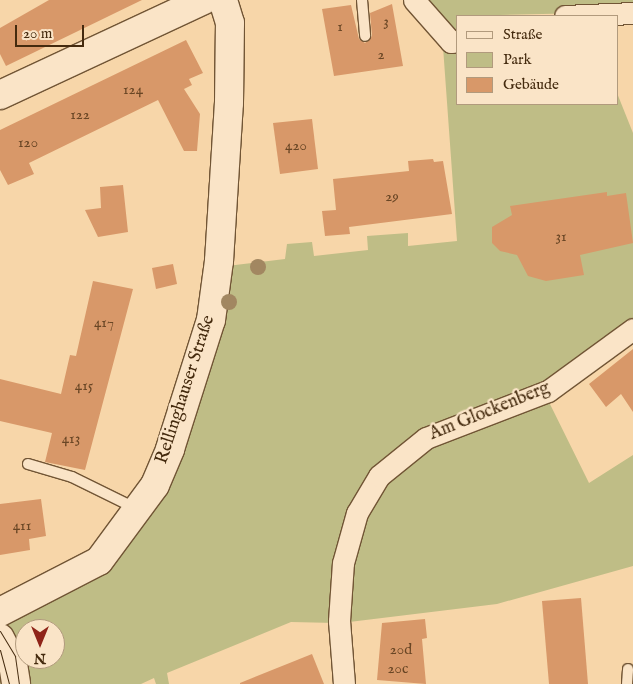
<!DOCTYPE html>
<meta charset="utf-8">
<style>
body{margin:0}
#map{position:relative;width:633px;height:684px;overflow:hidden;background:#f7d6a9;font-family:"IM FELL English",serif}
div>[style]{position:absolute}
.green>*{inset:0;background:#bfbd86}
.building>*{inset:0;background:#d89869}
.roads{filter:drop-shadow(1px 0 #715535) drop-shadow(-1px 0 #715535) drop-shadow(0 1px #715535) drop-shadow(0 -1px #715535)}
.service>*{height:10px;margin:-5px;padding:0 5px;transform-origin:5px;border-radius:5px;background:#fae4c7}
.minor>*{height:21px;margin:-10.5px;padding:0 10.5px;transform-origin:10.5px;border-radius:10.5px;background:#fae4c7}
.secondary>*{height:28px;margin:-14px;padding:0 14px;transform-origin:14px;border-radius:14px;background:#fae4c7}
.tram>*{height:1px;margin:-0.5px;padding:0 0.5px;transform-origin:0.5px;border-radius:0.5px;background:#442a0e}
.trees>*{width:16px;height:16px;margin:-8px;border-radius:50%;background:#a28761}
span{translate:-50% -50%;white-space:nowrap;text-align:center;line-height:1.15;-webkit-text-stroke:4.5px #fae4c7;paint-order:stroke}
.number-label{font-size:15px;color:#694625}
.number-label span{-webkit-text-stroke-width:0}
.street-label{font-size:18px;color:#442a0e}
.legend{position:absolute;left:456px;top:15px;width:162px;height:90px;box-sizing:border-box;background:#fae4c7;border:1px solid #b19a7d;margin:0;padding:6px 9px;list-style:none;font-size:15px;color:#442a0e}
.legend li{display:flex;align-items:center;gap:10px;height:25px}
.legend b{width:25px;border:1px solid #b19a7d}
.north{position:absolute;left:15px;top:619px;width:50px;height:50px;box-sizing:border-box;background:#fae4c7;border:1px solid #b19a7d;border-radius:50%;rotate:180deg;font-size:14px;font-weight:700;line-height:20px;text-align:center;color:#442a0e}
.north::after{content:'';display:block;margin:auto;width:18px;height:22px;background:#8f2418;clip-path:polygon(50% 0,100% 100%,50% 72%,0 100%)}
.scale{position:absolute;left:15px;top:25px;width:69px;height:22px;box-sizing:border-box;border:2px solid #442a0e;border-top:0;padding-left:6px;font-size:15px;line-height:18px;white-space:nowrap;color:#442a0e;-webkit-text-stroke:4px #fae4c7;paint-order:stroke}
</style>
<div id="map">
<div class="green">
<div style="clip-path:polygon(evenodd,414px 0,633px 0,633px 12px,457px 16px,457px 104px,617px 104px,617px 93px,633px 133px,633px 328px,547px 391px,426px 436px,371px 482px,336px 623px,291px 622px,167px 673px,169px 684px,156px 684px,154px 678px,141px 684px,0 684px,0 617px,131px 531px,227px 266px,285px 259px,287px 244px,312px 242px,314px 256px,368px 250px,367px 236px,408px 233px,408px 246px,457px 241px,442px 33px,414px 0,25px 629px,55px 629px,55px 659px,25px 659px,25px 629px)"></div>
<div style="clip-path:polygon(545px 394px,589px 483px,633px 455px,633px 566px,497px 604px,341px 623px,345px 563px,391px 466px)"></div>
</div>
<div class="building">
<div style="clip-path:polygon(49px 0,142px 0,6px 66px,0 54px,0 28px)"></div>
<div style="clip-path:polygon(392px 4px,403px 66px,334px 76px,322px 9px,351px 5px,359px 39px,365px 43px,372px 36px,370px 13px)"></div>
<div style="clip-path:polygon(186px 40px,203px 73px,189px 79px,192px 85px,184px 89px,200px 114px,197px 151px,184px 151px,158px 100px,29px 163px,34px 174px,8px 185px,0 170px,0 130px)"></div>
<div style="clip-path:polygon(312px 119px,318px 169px,280px 174px,273px 123px)"></div>
<div style="clip-path:polygon(433px 159px,434px 162px,443px 161px,452px 214px,349px 227px,350px 234px,325px 236px,322px 211px,336px 210px,333px 179px,409px 171px,408px 161px)"></div>
<div style="clip-path:polygon(123px 185px,128px 232px,98px 237px,85px 210px,101px 208px,100px 187px)"></div>
<div style="clip-path:polygon(607px 192px,607px 196px,626px 193px,633px 243px,580px 255px,584px 275px,546px 281px,528px 276px,517px 255px,500px 251px,492px 243px,492px 227px,512px 215px,510px 206px)"></div>
<div style="clip-path:polygon(173px 264px,177px 284px,156px 289px,152px 268px)"></div>
<div style="clip-path:polygon(93px 281px,133px 289px,85px 470px,45px 462px,52px 433px,0 421px,0 379px,61px 394px,70px 355px,76px 356px)"></div>
<div style="clip-path:polygon(633px 349px,633px 412px,621px 394px,606px 407px,589px 384px)"></div>
<div style="clip-path:polygon(41px 499px,46px 536px,29px 539px,30px 550px,0 555px,0 504px)"></div>
<div style="clip-path:polygon(581px 598px,588px 684px,549px 684px,542px 601px)"></div>
<div style="clip-path:polygon(425px 619px,427px 638px,422px 639px,426px 684px,377px 680px,382px 623px)"></div>
<div style="clip-path:polygon(312px 654px,324px 684px,240px 684px,240px 683px)"></div>
</div>
<div class="roads">
<div class="service">
<div style="left:362px;top:0;width:36px;rotate:85deg"></div>
<div style="left:28px;top:464px;width:46px;rotate:16.5deg"></div>
<div style="left:72px;top:477px;width:72px;rotate:26.2deg"></div>
<div style="left:627px;top:684px;width:15px;rotate:-86deg"></div>
</div>
<div class="minor">
<div style="left:414px;top:0;width:56px;rotate:48.6deg"></div>
<div style="left:451px;top:42px;width:6px;rotate:-9deg"></div>
<div style="left:565px;top:16px;width:68px;rotate:-2.5deg"></div>
<div style="left:344px;top:684px;width:63px;rotate:-94.5deg"></div>
<div style="left:339px;top:621px;width:58px;rotate:-86.1deg"></div>
<div style="left:343px;top:563px;width:52px;rotate:-74.4deg"></div>
<div style="left:357px;top:513px;width:43px;rotate:-59.3deg"></div>
<div style="left:379px;top:476px;width:60px;rotate:-39deg"></div>
<div style="left:426px;top:438px;width:131px;rotate:-21.1deg"></div>
<div style="left:548px;top:391px;width:105px;rotate:-36.1deg"></div>
</div>
<div class="secondary">
<div style="left:0;top:95px;width:225px;rotate:-25deg"></div>
<div style="left:0;top:612px;width:111px;rotate:-27.3deg"></div>
<div style="left:99px;top:561px;width:94px;rotate:-53.6deg"></div>
<div style="left:155px;top:485px;width:39px;rotate:-67deg"></div>
<div style="left:170px;top:449px;width:135px;rotate:-72.4deg"></div>
<div style="left:211px;top:320px;width:60px;rotate:-82.3deg"></div>
<div style="left:219px;top:261px;width:158px;rotate:-86.4deg"></div>
<div style="left:229px;top:103px;width:80px;rotate:-89.3deg"></div>
<div style="left:230px;top:23px;width:24px;rotate:-107deg"></div>
<div style="left:0;top:638px;width:29px;rotate:63deg"></div>
<div style="left:13px;top:664px;width:20px;rotate:81deg"></div>
</div>
</div>
<div class="tram">
<div style="left:0;top:631px;width:29px;rotate:59deg"></div>
<div style="left:15px;top:656px;width:28px;rotate:82deg"></div>
<div style="left:0;top:650px;width:35px;rotate:75deg"></div>
</div>
<div class="trees">
<div style="left:258px;top:267px"></div>
<div style="left:229px;top:302px"></div>
</div>
<div class="number-label">
<span style="left:386px;top:22px">3</span>
<span style="left:340px;top:27px">1</span>
<span style="left:381px;top:55px">2</span>
<span style="left:133px;top:90px">124</span>
<span style="left:80px;top:115px">122</span>
<span style="left:28px;top:143px">120</span>
<span style="left:296px;top:146px">420</span>
<span style="left:392px;top:197px">29</span>
<span style="left:561px;top:237px">31</span>
<span style="left:104px;top:323px">417</span>
<span style="left:84px;top:386px">415</span>
<span style="left:71px;top:439px">413</span>
<span style="left:22px;top:526px">411</span>
<span style="left:401px;top:650px">20d</span>
<span style="left:398px;top:669px">20c</span>
</div>
<div class="street-label">
<span style="left:186px;top:390px;rotate:-72deg">Rellinghauser Straße</span>
<span style="left:490px;top:412px;rotate:-22deg">Am Glockenberg</span>
</div>
<ul class="legend">
<li><b style="height:6px;background:#fae4c7"></b>Straße</li>
<li><b style="height:14px;background:#bfbd86"></b>Park</li>
<li><b style="height:14px;background:#d89869"></b>Gebäude</li>
</ul>
<div class="north">N</div>
<div class="scale">20 m</div>
</div>
